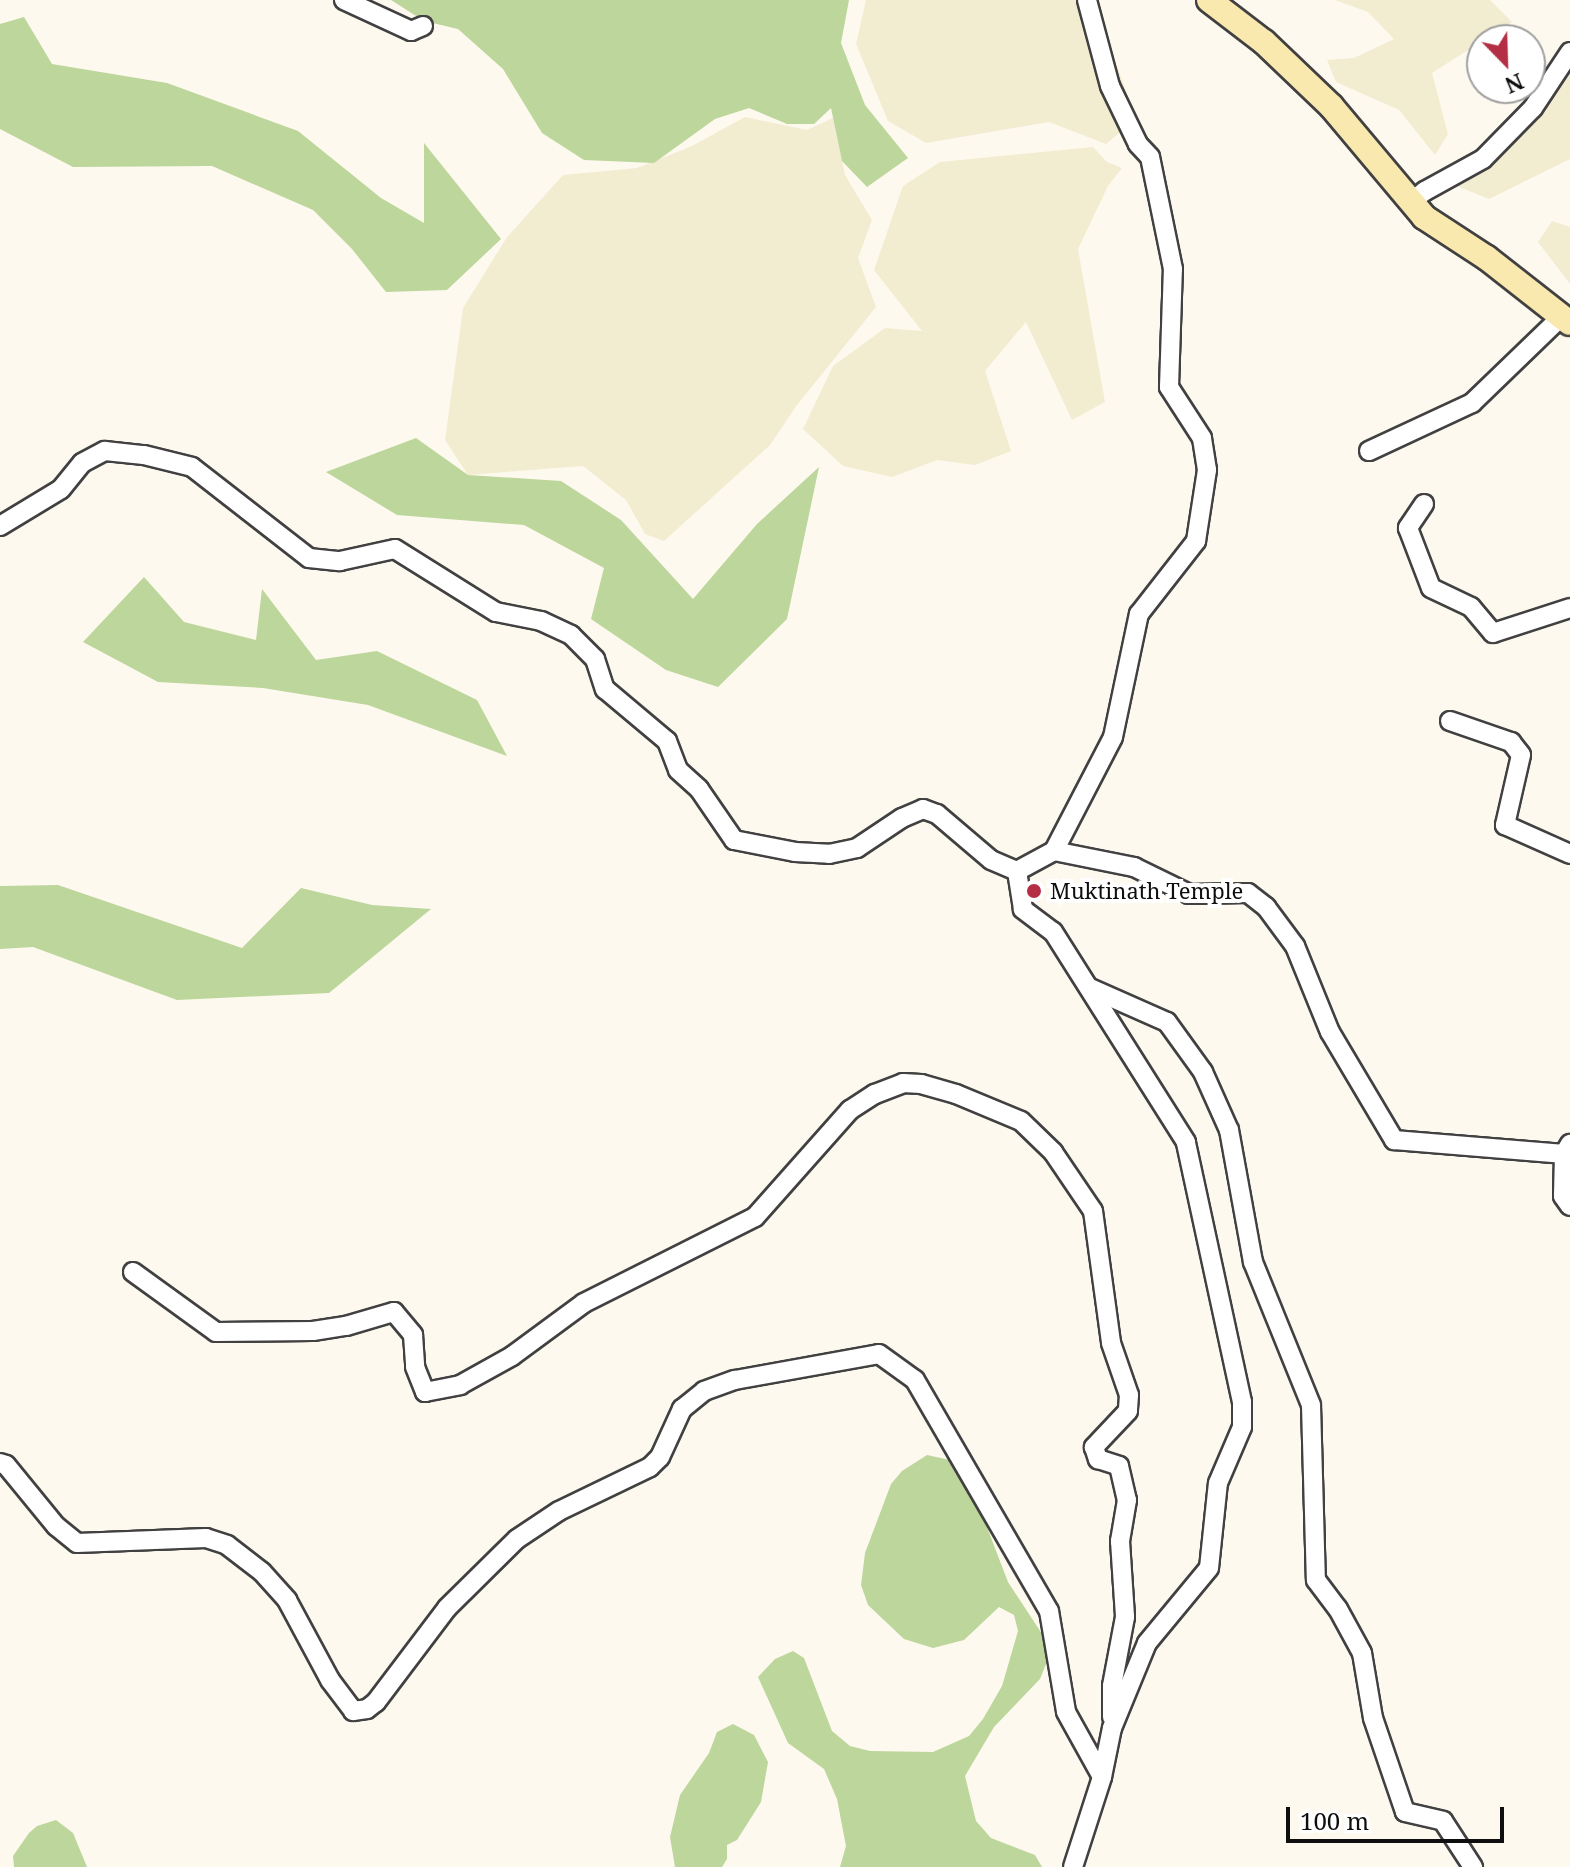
<!DOCTYPE html>
<style>
body{margin:0}
#map{position:relative;width:1570px;height:1867px;overflow:hidden;background:#fef9ef;font-family:"Noto Serif",serif}
div>[style]{position:absolute}
.farmland>*{inset:0;background:#f2ecd1}
.forest>*{inset:0;background:#bcd69b}
.roads{filter:drop-shadow(2px 0 #414141) drop-shadow(-2px 0 #414141) drop-shadow(0 2px #414141) drop-shadow(0 -2px #414141)}
.street>*{height:18px;margin:-9px;padding:0 9px;transform-origin:9px;border-radius:9px;background:#fff}
.secondary>*{height:24px;margin:-12px;padding:0 12px;transform-origin:12px;border-radius:12px;background:#f9e9af}
.dots>*{width:22px;height:22px;translate:-50% -50%;box-sizing:border-box;border:4px solid #fff;border-radius:50%}
span{translate:-50% -50%;white-space:nowrap;text-align:center;line-height:1.15;-webkit-text-stroke:8px #fff;paint-order:stroke}
.poi-label{font-size:22px;color:#0e0e0e}
.left{translate:0 -50%;text-align:left}
.north{position:absolute;left:1466px;top:24px;width:80px;height:80px;box-sizing:border-box;background:#fff;border:2px solid #9f9f9f;border-radius:50%;rotate:157deg;font-size:22px;font-weight:700;line-height:32px;text-align:center;color:#0e0e0e}
.north::after{content:'';display:block;margin:auto;width:28px;height:36px;background:#b42f44;clip-path:polygon(50% 0,100% 100%,50% 72%,0 100%)}
.scale{position:absolute;left:1286px;top:1807px;width:218px;height:36px;box-sizing:border-box;border:4px solid #0e0e0e;border-top:0;padding-left:10px;font-size:24px;line-height:28px;white-space:nowrap;color:#0e0e0e;-webkit-text-stroke:6px #fff;paint-order:stroke}
</style>
<div id="map">
<div class="farmland">
<div style="clip-path:polygon(866px 0,1077px 0,1103px 27px,1136px 119px,1106px 144px,1049px 122px,926px 143px,888px 121px,856px 44px)"></div>
<div style="clip-path:polygon(1335px 0,1490px 0,1512px 22px,1432px 73px,1448px 134px,1435px 155px,1399px 110px,1336px 82px,1327px 60px,1354px 58px,1394px 39px,1368px 12px)"></div>
<div style="clip-path:polygon(1570px 54px,1570px 159px,1489px 199px,1457px 186px)"></div>
<div style="clip-path:polygon(745px 117px,807px 130px,833px 118px,845px 175px,872px 220px,858px 258px,876px 307px,797px 405px,770px 445px,664px 541px,645px 534px,626px 500px,583px 466px,468px 475px,445px 440px,463px 308px,507px 237px,563px 175px,637px 168px,692px 146px)"></div>
<div style="clip-path:polygon(1093px 147px,1107px 162px,1122px 168px,1108px 186px,1078px 249px,1105px 402px,1072px 420px,1026px 322px,985px 371px,1011px 451px,975px 465px,937px 460px,892px 477px,843px 466px,803px 429px,833px 366px,885px 328px,922px 331px,874px 270px,903px 186px,940px 162px)"></div>
<div style="clip-path:polygon(1552px 221px,1570px 227px,1570px 284px,1538px 242px)"></div>
</div>
<div class="forest">
<div style="clip-path:polygon(391px 0,849px 0,841px 43px,865px 105px,908px 158px,867px 187px,842px 161px,831px 108px,814px 124px,787px 124px,749px 108px,715px 119px,654px 163px,584px 160px,542px 133px,503px 69px,458px 29px,424px 21px)"></div>
<div style="clip-path:polygon(24px 17px,52px 64px,167px 83px,298px 131px,381px 198px,424px 223px,424px 143px,501px 239px,447px 290px,386px 292px,352px 249px,313px 210px,212px 166px,73px 167px,0 129px,0 24px)"></div>
<div style="clip-path:polygon(416px 438px,468px 475px,561px 481px,621px 520px,693px 599px,757px 524px,819px 467px,787px 619px,718px 687px,666px 670px,591px 619px,604px 568px,524px 525px,397px 515px,326px 472px)"></div>
<div style="clip-path:polygon(144px 577px,184px 622px,256px 640px,262px 589px,316px 660px,377px 651px,477px 700px,507px 756px,368px 705px,263px 688px,158px 682px,83px 642px)"></div>
<div style="clip-path:polygon(58px 885px,242px 948px,301px 888px,372px 905px,431px 909px,329px 993px,177px 1000px,33px 947px,0 949px,0 886px)"></div>
<div style="clip-path:polygon(927px 1455px,950px 1460px,965px 1470px,1008px 1582px,1052px 1649px,1040px 1679px,994px 1727px,965px 1776px,976px 1821px,991px 1838px,1035px 1855px,1042px 1867px,840px 1867px,846px 1846px,837px 1799px,824px 1769px,788px 1743px,758px 1677px,775px 1659px,793px 1651px,804px 1658px,832px 1731px,850px 1746px,870px 1751px,933px 1752px,969px 1736px,983px 1719px,1002px 1686px,1018px 1631px,1014px 1615px,999px 1607px,964px 1640px,933px 1648px,904px 1639px,868px 1605px,861px 1585px,865px 1553px,891px 1484px,902px 1471px)"></div>
<div style="clip-path:polygon(733px 1724px,754px 1735px,768px 1762px,761px 1802px,737px 1840px,727px 1845px,727px 1859px,722px 1867px,675px 1867px,670px 1837px,680px 1795px,709px 1753px,717px 1732px)"></div>
<div style="clip-path:polygon(56px 1820px,73px 1833px,87px 1867px,14px 1867px,13px 1856px,29px 1833px,37px 1826px)"></div>
</div>
<div class="roads">
<div class="street">
<div style="left:344px;top:0;width:74px;rotate:24.8deg"></div>
<div style="left:411px;top:31px;width:13px;rotate:-23deg"></div>
<div style="left:1410px;top:203px;width:19px;rotate:-39deg"></div>
<div style="left:1425px;top:191px;width:66px;rotate:-28.9deg"></div>
<div style="left:1483px;top:159px;width:71px;rotate:-45.6deg"></div>
<div style="left:1533px;top:108px;width:67px;rotate:-56.5deg"></div>
<div style="left:1369px;top:451px;width:114px;rotate:-25deg"></div>
<div style="left:1472px;top:403px;width:124px;rotate:-44deg"></div>
<div style="left:1424px;top:504px;width:29px;rotate:124deg"></div>
<div style="left:1408px;top:528px;width:64px;rotate:69deg"></div>
<div style="left:1431px;top:588px;width:44px;rotate:25.4deg"></div>
<div style="left:1471px;top:607px;width:34px;rotate:50deg"></div>
<div style="left:1493px;top:633px;width:81px;rotate:-18deg"></div>
<div style="left:0;top:526px;width:71px;rotate:-31.2deg"></div>
<div style="left:61px;top:489px;width:33px;rotate:-51deg"></div>
<div style="left:82px;top:463px;width:26px;rotate:-28deg"></div>
<div style="left:105px;top:451px;width:39px;rotate:6deg"></div>
<div style="left:144px;top:455px;width:49px;rotate:14deg"></div>
<div style="left:192px;top:467px;width:148px;rotate:37.9deg"></div>
<div style="left:309px;top:558px;width:31px;rotate:6deg"></div>
<div style="left:340px;top:561px;width:56px;rotate:-12.3deg"></div>
<div style="left:395px;top:549px;width:119px;rotate:32deg"></div>
<div style="left:496px;top:612px;width:46px;rotate:11.3deg"></div>
<div style="left:541px;top:621px;width:33px;rotate:25deg"></div>
<div style="left:571px;top:635px;width:34px;rotate:45deg"></div>
<div style="left:595px;top:659px;width:32px;rotate:72deg"></div>
<div style="left:605px;top:689px;width:81px;rotate:40deg"></div>
<div style="left:667px;top:741px;width:31px;rotate:69deg"></div>
<div style="left:678px;top:770px;width:28px;rotate:42deg"></div>
<div style="left:699px;top:789px;width:62px;rotate:55.5deg"></div>
<div style="left:734px;top:840px;width:62px;rotate:11.1deg"></div>
<div style="left:795px;top:852px;width:34px;rotate:3deg"></div>
<div style="left:829px;top:854px;width:29px;rotate:-12deg"></div>
<div style="left:857px;top:848px;width:54px;rotate:-33.7deg"></div>
<div style="left:902px;top:818px;width:23px;rotate:-23deg"></div>
<div style="left:923px;top:809px;width:15px;rotate:20deg"></div>
<div style="left:937px;top:814px;width:71px;rotate:40.4deg"></div>
<div style="left:991px;top:860px;width:28px;rotate:23deg"></div>
<div style="left:1450px;top:721px;width:65px;rotate:19deg"></div>
<div style="left:1511px;top:742px;width:16px;rotate:52deg"></div>
<div style="left:1521px;top:755px;width:72px;rotate:102.9deg"></div>
<div style="left:1505px;top:825px;width:71px;rotate:24deg"></div>
<div style="left:1054px;top:851px;width:82px;rotate:11.3deg"></div>
<div style="left:1134px;top:867px;width:61px;rotate:26.1deg"></div>
<div style="left:1189px;top:894px;width:59px;rotate:-1deg"></div>
<div style="left:1248px;top:893px;width:23px;rotate:38deg"></div>
<div style="left:1266px;top:907px;width:49px;rotate:53.4deg"></div>
<div style="left:1295px;top:946px;width:93px;rotate:67.9deg"></div>
<div style="left:1330px;top:1032px;width:126px;rotate:59.3deg"></div>
<div style="left:1394px;top:1140px;width:171px;rotate:4.7deg"></div>
<div style="left:1564px;top:1154px;width:12px;rotate:-59deg"></div>
<div style="left:1090px;top:988px;width:84px;rotate:23.8deg"></div>
<div style="left:1167px;top:1022px;width:62px;rotate:54.2deg"></div>
<div style="left:1203px;top:1072px;width:64px;rotate:65.9deg"></div>
<div style="left:1229px;top:1130px;width:134px;rotate:79.7deg"></div>
<div style="left:1253px;top:1262px;width:154px;rotate:67.9deg"></div>
<div style="left:1311px;top:1405px;width:175px;rotate:88.4deg"></div>
<div style="left:1316px;top:1580px;width:36px;rotate:53deg"></div>
<div style="left:1338px;top:1609px;width:50px;rotate:61.4deg"></div>
<div style="left:1362px;top:1653px;width:66px;rotate:80.4deg"></div>
<div style="left:1373px;top:1718px;width:99px;rotate:71.2deg"></div>
<div style="left:1405px;top:1812px;width:39px;rotate:13deg"></div>
<div style="left:1443px;top:1821px;width:55px;rotate:56.9deg"></div>
<div style="left:1564px;top:1154px;width:42px;rotate:91.4deg"></div>
<div style="left:1563px;top:1196px;width:12px;rotate:55deg"></div>
<div style="left:133px;top:1272px;width:102px;rotate:35.9deg"></div>
<div style="left:216px;top:1332px;width:97px;rotate:-0.6deg"></div>
<div style="left:313px;top:1331px;width:33px;rotate:-9deg"></div>
<div style="left:346px;top:1326px;width:50px;rotate:-16.3deg"></div>
<div style="left:394px;top:1312px;width:30px;rotate:50deg"></div>
<div style="left:413px;top:1335px;width:32px;rotate:86deg"></div>
<div style="left:415px;top:1367px;width:27px;rotate:68deg"></div>
<div style="left:425px;top:1392px;width:36px;rotate:-11deg"></div>
<div style="left:460px;top:1385px;width:60px;rotate:-29.1deg"></div>
<div style="left:512px;top:1356px;width:89px;rotate:-36.4deg"></div>
<div style="left:584px;top:1303px;width:191px;rotate:-26.7deg"></div>
<div style="left:755px;top:1217px;width:143px;rotate:-48.4deg"></div>
<div style="left:850px;top:1110px;width:30px;rotate:-33deg"></div>
<div style="left:875px;top:1094px;width:30px;rotate:-21deg"></div>
<div style="left:903px;top:1083px;width:18px;rotate:3deg"></div>
<div style="left:921px;top:1084px;width:36px;rotate:16deg"></div>
<div style="left:956px;top:1094px;width:70px;rotate:22.6deg"></div>
<div style="left:1021px;top:1121px;width:45px;rotate:44.1deg"></div>
<div style="left:1053px;top:1152px;width:71px;rotate:55.9deg"></div>
<div style="left:1093px;top:1211px;width:133px;rotate:82.2deg"></div>
<div style="left:1111px;top:1343px;width:55px;rotate:70.9deg"></div>
<div style="left:1129px;top:1395px;width:16px;rotate:94deg"></div>
<div style="left:1128px;top:1411px;width:50px;rotate:133.4deg"></div>
<div style="left:1094px;top:1447px;width:13px;rotate:72deg"></div>
<div style="left:1098px;top:1459px;width:22px;rotate:18deg"></div>
<div style="left:1119px;top:1466px;width:35px;rotate:77deg"></div>
<div style="left:1127px;top:1500px;width:42px;rotate:99.7deg"></div>
<div style="left:1120px;top:1541px;width:76px;rotate:86.2deg"></div>
<div style="left:1125px;top:1617px;width:70px;rotate:100.7deg"></div>
<div style="left:1112px;top:1686px;width:31px;rotate:90deg"></div>
<div style="left:0;top:1463px;width:6px;rotate:18deg"></div>
<div style="left:6px;top:1465px;width:79px;rotate:50.7deg"></div>
<div style="left:56px;top:1526px;width:27px;rotate:39deg"></div>
<div style="left:77px;top:1543px;width:129px;rotate:-2.2deg"></div>
<div style="left:206px;top:1538px;width:22px;rotate:18deg"></div>
<div style="left:227px;top:1545px;width:44px;rotate:37.6deg"></div>
<div style="left:262px;top:1572px;width:38px;rotate:48deg"></div>
<div style="left:287px;top:1600px;width:91px;rotate:61.7deg"></div>
<div style="left:330px;top:1680px;width:39px;rotate:53deg"></div>
<div style="left:353px;top:1711px;width:14px;rotate:-8deg"></div>
<div style="left:367px;top:1709px;width:11px;rotate:-38deg"></div>
<div style="left:376px;top:1702px;width:118px;rotate:-52.9deg"></div>
<div style="left:447px;top:1608px;width:98px;rotate:-44.6deg"></div>
<div style="left:517px;top:1539px;width:50px;rotate:-33.7deg"></div>
<div style="left:559px;top:1511px;width:101px;rotate:-25.8deg"></div>
<div style="left:650px;top:1467px;width:14px;rotate:-45deg"></div>
<div style="left:660px;top:1457px;width:53px;rotate:-65.4deg"></div>
<div style="left:682px;top:1409px;width:28px;rotate:-39deg"></div>
<div style="left:704px;top:1391px;width:33px;rotate:-20deg"></div>
<div style="left:735px;top:1380px;width:146px;rotate:-10.2deg"></div>
<div style="left:879px;top:1354px;width:44px;rotate:35.8deg"></div>
<div style="left:915px;top:1380px;width:267px;rotate:59.9deg"></div>
<div style="left:1049px;top:1611px;width:102px;rotate:80.4deg"></div>
<div style="left:1066px;top:1712px;width:74px;rotate:61deg"></div>
<div style="left:1073px;top:1867px;width:95px;rotate:-72.1deg"></div>
<div style="left:1102px;top:1777px;width:50px;rotate:-78.5deg"></div>
<div style="left:1112px;top:1728px;width:92px;rotate:-67.6deg"></div>
<div style="left:1147px;top:1643px;width:97px;rotate:-50.4deg"></div>
<div style="left:1209px;top:1568px;width:85px;rotate:-84deg"></div>
<div style="left:1218px;top:1483px;width:61px;rotate:-66.8deg"></div>
<div style="left:1242px;top:1427px;width:25px;rotate:-90deg"></div>
<div style="left:1242px;top:1402px;width:266px;rotate:-102.2deg"></div>
<div style="left:1186px;top:1142px;width:249px;rotate:-122.3deg"></div>
<div style="left:1053px;top:932px;width:38px;rotate:-143deg"></div>
<div style="left:1023px;top:909px;width:38px;rotate:-99deg"></div>
<div style="left:1017px;top:871px;width:42px;rotate:-28.4deg"></div>
<div style="left:1054px;top:851px;width:128px;rotate:-62.6deg"></div>
<div style="left:1113px;top:737px;width:126px;rotate:-78.1deg"></div>
<div style="left:1139px;top:614px;width:93px;rotate:-52deg"></div>
<div style="left:1196px;top:541px;width:72px;rotate:-81.2deg"></div>
<div style="left:1207px;top:470px;width:32px;rotate:-99deg"></div>
<div style="left:1202px;top:438px;width:61px;rotate:-122.9deg"></div>
<div style="left:1169px;top:387px;width:118px;rotate:-88.1deg"></div>
<div style="left:1173px;top:269px;width:114px;rotate:-101.6deg"></div>
<div style="left:1150px;top:157px;width:18px;rotate:-133deg"></div>
<div style="left:1138px;top:144px;width:64px;rotate:-115.8deg"></div>
<div style="left:1110px;top:86px;width:89px;rotate:-105deg"></div>
</div>
<div class="secondary">
<div style="left:1209px;top:0;width:69px;rotate:37.4deg"></div>
<div style="left:1264px;top:42px;width:93px;rotate:43.7deg"></div>
<div style="left:1331px;top:106px;width:145px;rotate:50deg"></div>
<div style="left:1424px;top:217px;width:75px;rotate:33.1deg"></div>
<div style="left:1487px;top:258px;width:105px;rotate:38.1deg"></div>
</div>
</div>
<div class="dots">
<div style="left:1034px;top:891px;background:#b42f44"></div>
</div>
<div class="poi-label">
<span class="left" style="left:1050px;top:891px">Muktinath Temple</span>
</div>
<div class="north">N</div>
<div class="scale">100 m</div>
</div>
